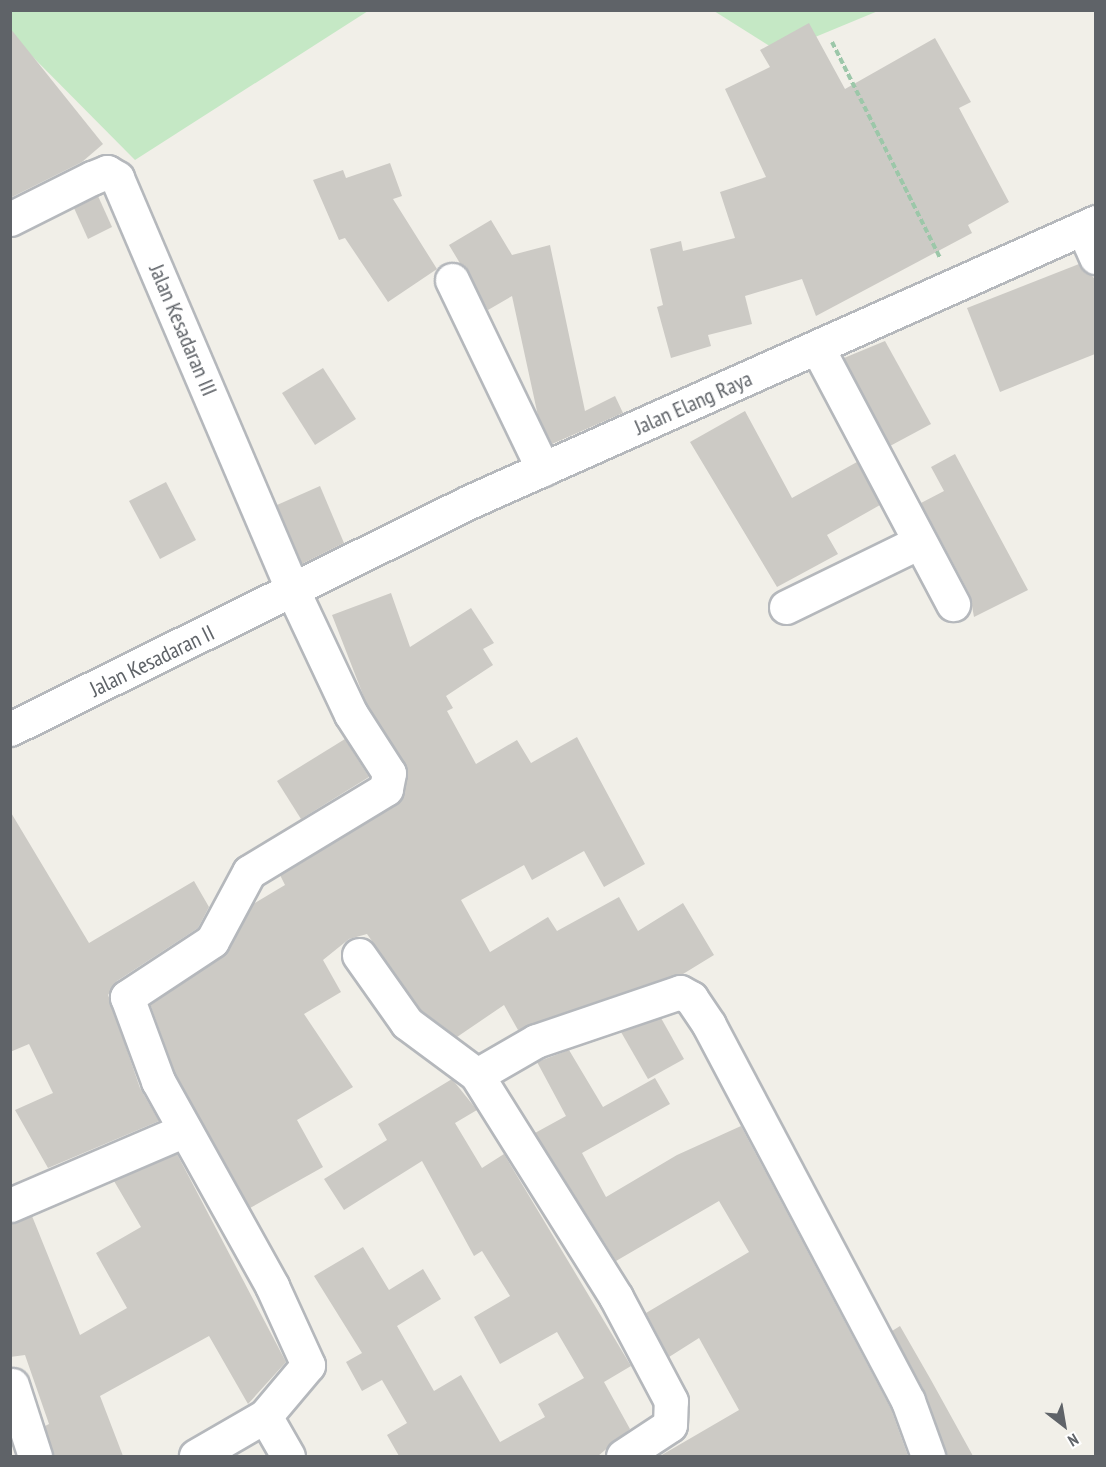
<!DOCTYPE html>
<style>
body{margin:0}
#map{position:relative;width:1106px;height:1467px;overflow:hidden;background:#f1efe8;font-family:"PT Sans Narrow",sans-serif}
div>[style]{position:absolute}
.green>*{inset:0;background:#c5e8c5}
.building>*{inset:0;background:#cccac5}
.path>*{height:4px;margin-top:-2px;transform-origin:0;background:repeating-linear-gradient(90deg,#9cc7a9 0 6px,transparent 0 9px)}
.roads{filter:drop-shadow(2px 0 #b5b8bc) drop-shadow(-2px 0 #b5b8bc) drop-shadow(0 2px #b5b8bc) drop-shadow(0 -2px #b5b8bc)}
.minor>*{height:33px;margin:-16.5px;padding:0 16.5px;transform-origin:16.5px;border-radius:16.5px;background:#fff}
span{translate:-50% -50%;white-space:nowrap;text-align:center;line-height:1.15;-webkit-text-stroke:4.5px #fff;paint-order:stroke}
.street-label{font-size:22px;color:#5f6368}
.frame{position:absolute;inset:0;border:12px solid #5f6368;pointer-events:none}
.north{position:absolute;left:1034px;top:1395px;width:60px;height:60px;-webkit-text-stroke:4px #fff;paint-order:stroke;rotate:149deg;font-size:16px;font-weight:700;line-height:24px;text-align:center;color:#5f6368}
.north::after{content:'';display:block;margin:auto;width:21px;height:27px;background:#5f6368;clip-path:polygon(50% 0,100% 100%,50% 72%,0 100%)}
</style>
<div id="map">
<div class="green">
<div style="clip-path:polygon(10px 11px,368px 11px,135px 160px,11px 35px)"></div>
<div style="clip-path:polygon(714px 11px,878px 11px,779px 52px)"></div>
</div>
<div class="building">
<div style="clip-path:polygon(809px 23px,845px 89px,935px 38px,971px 102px,959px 108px,1009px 202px,968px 225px,972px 233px,816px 316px,802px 279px,745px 296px,752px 324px,708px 335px,711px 346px,671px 358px,657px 307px,663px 305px,650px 249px,681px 241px,683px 251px,735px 238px,720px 192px,766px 177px,725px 89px,770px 67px,760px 50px)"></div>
<div style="clip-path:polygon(10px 28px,103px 144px,82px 162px,10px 198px)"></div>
<div style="clip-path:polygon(390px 163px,402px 196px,393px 199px,437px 269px,388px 302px,345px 238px,339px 240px,313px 180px,343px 170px,346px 178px)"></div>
<div style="clip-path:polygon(98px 196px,112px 227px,88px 239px,74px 208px)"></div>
<div style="clip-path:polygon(491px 220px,512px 255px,550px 245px,585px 411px,615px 396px,623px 413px,552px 444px,538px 416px,512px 296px,488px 310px,449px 245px)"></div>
<div style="clip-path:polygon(1079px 264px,1095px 279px,1095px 354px,1000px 392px,967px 308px)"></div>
<div style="clip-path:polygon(885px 341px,931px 424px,890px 446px,844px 358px)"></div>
<div style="clip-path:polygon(323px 368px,356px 419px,315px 445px,282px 393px)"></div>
<div style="clip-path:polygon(745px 411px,792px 498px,857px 462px,880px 505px,827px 535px,838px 554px,777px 587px,690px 442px)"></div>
<div style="clip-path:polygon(955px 454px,1028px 590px,974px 617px,970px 595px,921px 503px,944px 491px,931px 467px)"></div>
<div style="clip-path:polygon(166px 482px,196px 540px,160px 559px,129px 501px)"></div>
<div style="clip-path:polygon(320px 486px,344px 543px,302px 564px,277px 505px)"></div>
<div style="clip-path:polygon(391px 593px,410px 647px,471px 608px,494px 643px,483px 649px,493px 665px,446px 696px,453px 708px,447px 711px,476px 764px,517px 740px,531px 763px,577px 737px,645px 864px,604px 887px,584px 851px,532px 880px,524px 865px,461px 900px,490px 952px,548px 917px,557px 931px,619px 897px,638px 931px,683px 903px,714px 955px,683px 974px,518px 1030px,504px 1005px,457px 1037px,421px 1010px,367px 934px,349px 939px,323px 960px,341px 992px,304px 1014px,353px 1087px,297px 1120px,323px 1167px,250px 1208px,175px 1073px,150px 1004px,223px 956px,253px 904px,285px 885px,280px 875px,402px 799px,405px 764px,367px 705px,332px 615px)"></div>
<div style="clip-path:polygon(345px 739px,369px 777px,301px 819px,277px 781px)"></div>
<div style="clip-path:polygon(10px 811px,89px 943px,194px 881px,209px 907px,198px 928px,117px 981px,108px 995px,140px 1088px,159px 1121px,48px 1168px,15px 1110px,53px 1093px,29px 1044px,10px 1052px)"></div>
<div style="clip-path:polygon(661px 1018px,684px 1059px,648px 1079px,621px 1032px)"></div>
<div style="clip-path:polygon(569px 1050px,603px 1107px,655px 1078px,670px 1104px,582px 1153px,606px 1197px,677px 1155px,741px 1126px,891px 1409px,908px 1456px,660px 1456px,739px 1410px,699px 1338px,669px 1357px,646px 1313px,749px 1252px,719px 1201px,616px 1261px,535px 1133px,566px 1116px,537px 1062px)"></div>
<div style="clip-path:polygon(452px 1079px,477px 1110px,455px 1123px,482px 1168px,504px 1154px,631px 1366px,604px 1382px,630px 1429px,598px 1456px,399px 1456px,387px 1435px,407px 1423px,382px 1380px,362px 1391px,346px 1362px,362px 1353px,314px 1276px,363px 1247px,389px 1290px,423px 1269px,441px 1299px,397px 1326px,434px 1391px,461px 1375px,500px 1442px,545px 1417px,538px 1404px,584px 1378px,557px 1332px,500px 1364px,474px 1317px,510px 1296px,482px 1251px,474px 1256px,422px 1161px,344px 1210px,324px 1179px,387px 1140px,378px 1124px)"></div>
<div style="clip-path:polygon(177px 1154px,286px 1362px,248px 1404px,209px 1336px,100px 1396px,123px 1456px,53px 1456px,45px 1426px,49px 1424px,25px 1355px,10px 1357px,10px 1223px,32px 1216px,80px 1335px,127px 1308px,96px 1253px,141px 1227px,114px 1181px)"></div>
<div style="clip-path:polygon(900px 1326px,931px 1380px,973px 1456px,946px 1456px,926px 1394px,892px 1331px)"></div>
</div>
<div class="path">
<div style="left:832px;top:42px;width:241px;rotate:63.4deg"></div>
</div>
<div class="roads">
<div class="minor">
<div style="left:10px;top:219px;width:92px;rotate:-26.6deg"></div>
<div style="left:92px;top:178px;width:16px;rotate:-22deg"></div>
<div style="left:107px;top:172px;width:12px;rotate:31deg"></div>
<div style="left:117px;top:178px;width:449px;rotate:66.9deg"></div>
<div style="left:293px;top:591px;width:136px;rotate:64.8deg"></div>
<div style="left:351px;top:714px;width:70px;rotate:57.2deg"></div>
<div style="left:389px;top:773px;width:16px;rotate:101deg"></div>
<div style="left:386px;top:789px;width:160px;rotate:148.8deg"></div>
<div style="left:249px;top:872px;width:78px;rotate:118.2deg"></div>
<div style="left:212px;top:941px;width:102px;rotate:146.6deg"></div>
<div style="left:127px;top:997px;width:90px;rotate:69.7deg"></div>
<div style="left:158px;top:1081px;width:235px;rotate:60.9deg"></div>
<div style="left:272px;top:1286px;width:87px;rotate:65.5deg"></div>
<div style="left:308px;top:1365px;width:67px;rotate:130.1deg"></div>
<div style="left:265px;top:1416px;width:80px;rotate:149.9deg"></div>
<div style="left:1083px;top:228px;width:32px;rotate:66deg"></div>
<div style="left:452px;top:280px;width:210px;rotate:64.3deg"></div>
<div style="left:817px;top:347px;width:291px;rotate:62.1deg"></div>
<div style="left:786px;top:607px;width:148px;rotate:-26deg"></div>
<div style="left:10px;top:729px;width:512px;rotate:-26.31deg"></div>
<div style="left:469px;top:502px;width:687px;rotate:-24.06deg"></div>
<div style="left:359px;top:955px;width:83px;rotate:54.8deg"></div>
<div style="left:407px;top:1023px;width:87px;rotate:36.6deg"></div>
<div style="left:10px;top:1205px;width:190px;rotate:-23.2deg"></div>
<div style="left:12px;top:1385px;width:75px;rotate:72.1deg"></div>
<div style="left:265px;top:1416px;width:46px;rotate:60.1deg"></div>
<div style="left:623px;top:1456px;width:56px;rotate:-33.4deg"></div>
<div style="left:670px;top:1425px;width:24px;rotate:-88deg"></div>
<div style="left:671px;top:1401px;width:118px;rotate:-117.9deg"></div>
<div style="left:616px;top:1297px;width:262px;rotate:-122.1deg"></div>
<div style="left:477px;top:1075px;width:68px;rotate:-30deg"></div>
<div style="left:536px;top:1041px;width:152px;rotate:-18.8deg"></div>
<div style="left:680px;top:992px;width:13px;rotate:29deg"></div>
<div style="left:691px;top:998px;width:32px;rotate:56deg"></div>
<div style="left:709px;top:1025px;width:425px;rotate:62.1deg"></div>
<div style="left:908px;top:1401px;width:59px;rotate:70deg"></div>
</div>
</div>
<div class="street-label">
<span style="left:183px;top:330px;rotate:67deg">Jalan Kesadaran III</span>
<span style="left:693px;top:403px;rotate:-24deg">Jalan Elang Raya</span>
<span style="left:152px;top:661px;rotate:-26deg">Jalan Kesadaran II</span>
</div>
<div class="frame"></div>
<div class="north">N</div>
</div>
